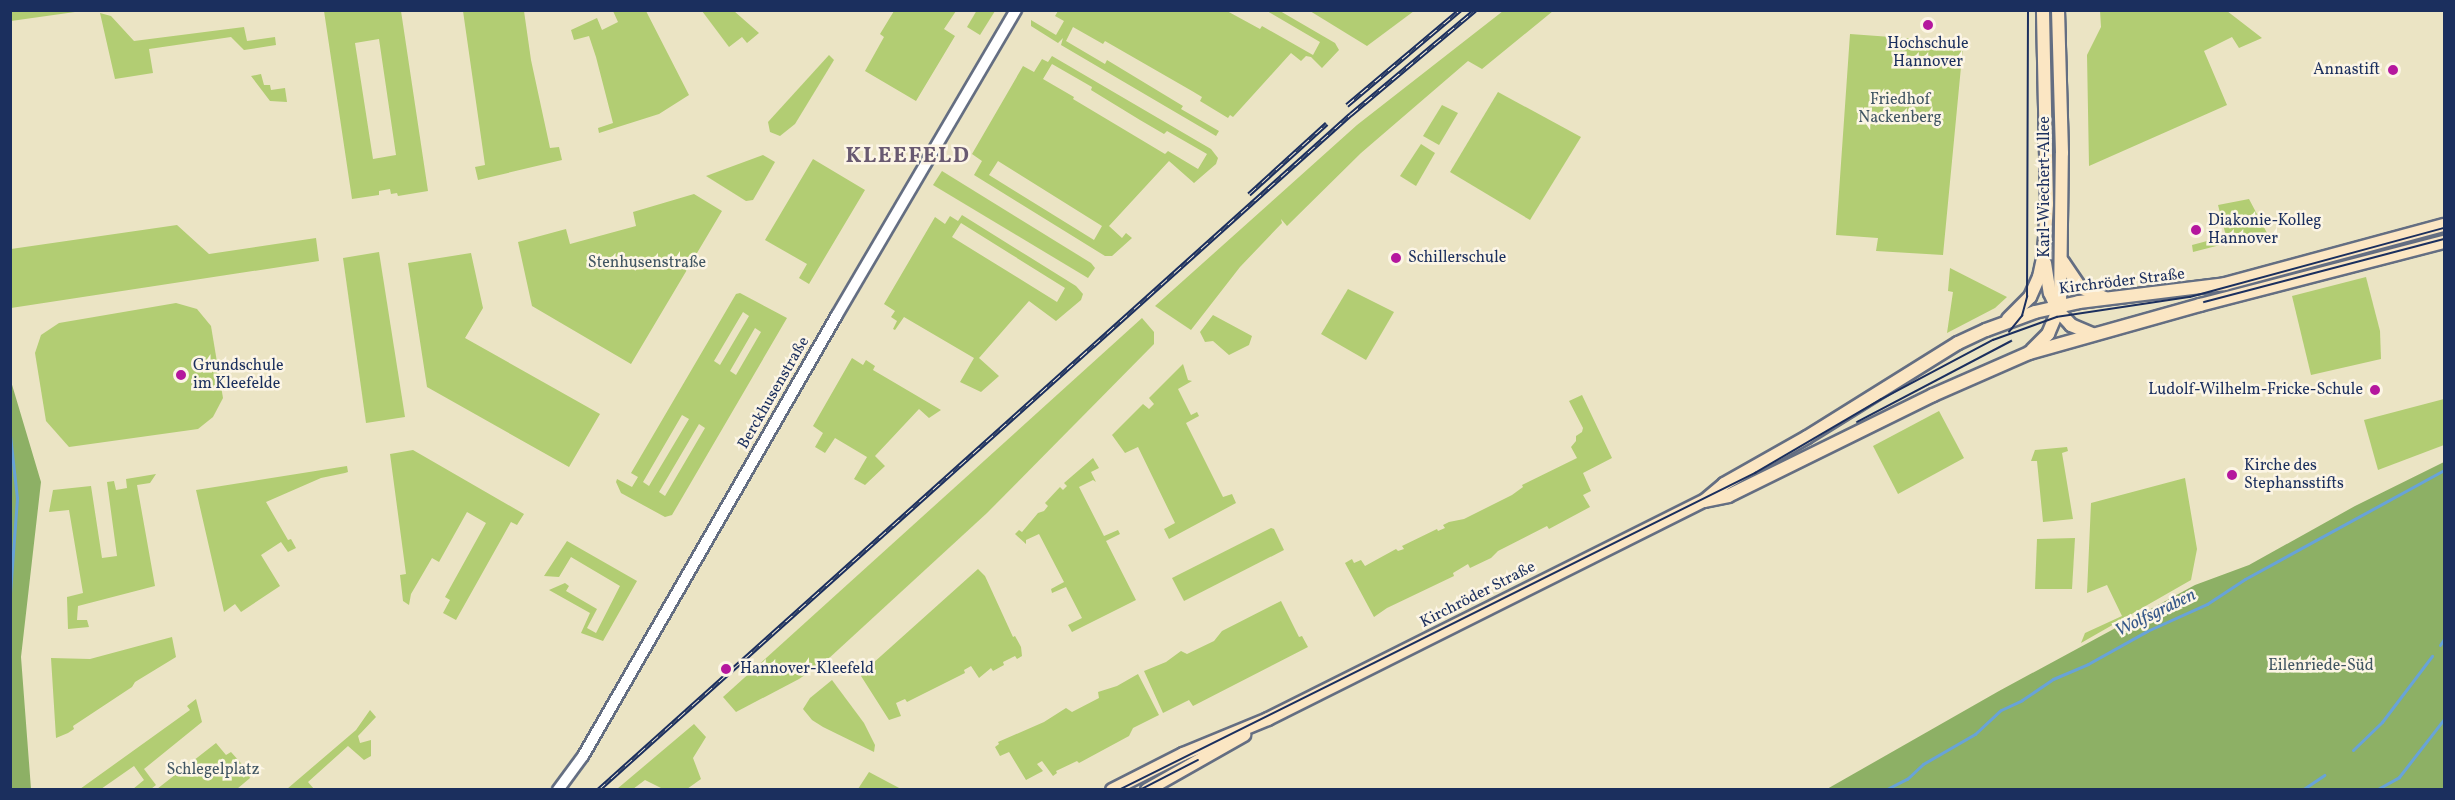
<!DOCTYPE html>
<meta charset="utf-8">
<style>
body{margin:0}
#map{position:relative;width:2455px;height:800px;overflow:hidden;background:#ebe4c4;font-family:Vollkorn,serif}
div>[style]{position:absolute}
.green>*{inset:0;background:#b2cd73}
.forest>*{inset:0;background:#8db065}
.stream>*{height:3px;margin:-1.5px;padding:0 1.5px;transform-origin:1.5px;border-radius:1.5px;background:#68a3d8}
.roads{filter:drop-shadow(2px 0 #646e82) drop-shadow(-2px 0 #646e82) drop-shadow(0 2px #646e82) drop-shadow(0 -2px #646e82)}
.tertiary>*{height:10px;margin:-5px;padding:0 5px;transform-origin:5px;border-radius:5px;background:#fff}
.secondary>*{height:12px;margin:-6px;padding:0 6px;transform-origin:6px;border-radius:6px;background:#fbe6c3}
.tram>*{height:1.5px;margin:-0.75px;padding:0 0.75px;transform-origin:0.75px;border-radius:0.75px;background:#1b2f5e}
.rail>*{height:5px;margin-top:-2.5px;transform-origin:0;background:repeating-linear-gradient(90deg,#fcf5e5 0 9px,#1b2f5e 0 18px);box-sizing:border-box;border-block:2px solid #1b2f5e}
.dots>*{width:16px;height:16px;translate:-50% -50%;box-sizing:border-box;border:3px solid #fcf5e5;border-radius:50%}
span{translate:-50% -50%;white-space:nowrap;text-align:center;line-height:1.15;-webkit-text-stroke:5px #fcf5e5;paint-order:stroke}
.poi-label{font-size:16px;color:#1b2f5e}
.right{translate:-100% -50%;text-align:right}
.left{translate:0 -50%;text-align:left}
.park-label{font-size:16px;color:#415663}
.street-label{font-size:16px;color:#1b2f5e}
.water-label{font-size:18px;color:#365889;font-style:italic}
.district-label{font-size:22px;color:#695a71;font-weight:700;letter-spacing:1.5px}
.frame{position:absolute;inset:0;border:12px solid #1b2f5e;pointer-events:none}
</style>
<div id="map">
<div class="green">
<div style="clip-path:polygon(11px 10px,82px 10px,82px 11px,11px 21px)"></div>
<div style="clip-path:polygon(977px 10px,995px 11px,980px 35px,967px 27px)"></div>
<div style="clip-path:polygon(evenodd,324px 11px,401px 11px,428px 191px,398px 196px,397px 193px,391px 194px,390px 189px,379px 191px,379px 195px,352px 199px,324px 11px,379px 39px,396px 155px,373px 159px,355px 43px,379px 39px)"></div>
<div style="clip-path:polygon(463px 11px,524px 11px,531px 60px,550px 148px,559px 147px,562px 160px,478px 180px,475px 167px,485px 165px)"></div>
<div style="clip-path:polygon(613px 11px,646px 11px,689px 95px,659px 114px,599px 133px,598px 128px,613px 123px,596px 57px,589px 36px,574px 40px,571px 30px,597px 18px,602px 30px,618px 22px)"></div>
<div style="clip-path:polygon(702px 11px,734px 11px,759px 33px,747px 43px,742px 37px,729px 47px)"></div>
<div style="clip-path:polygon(894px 11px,956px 11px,944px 29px,955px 36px,916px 101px,865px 71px,884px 37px,880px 34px)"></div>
<div style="clip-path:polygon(1058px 11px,1227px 11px,1260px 29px,1262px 26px,1313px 55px,1320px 42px,1267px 11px,1280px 11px,1335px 43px,1339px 50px,1322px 68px,1311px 57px,1306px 56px,1301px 61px,1291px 53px,1233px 117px,1230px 115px,1228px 118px,1200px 101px,1202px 97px,1192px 91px,1105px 41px,1103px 44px,1073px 27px,1066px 41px,1105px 64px,1107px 60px,1183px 106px,1181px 109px,1219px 131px,1216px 136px,1061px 45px,1063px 38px,1058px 43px,1031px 26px,1031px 20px,1056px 35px,1064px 21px,1055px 16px)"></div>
<div style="clip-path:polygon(1310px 11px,1414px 11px,1367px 46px)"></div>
<div style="clip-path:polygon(1503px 11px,1553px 11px,1482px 69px,1468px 61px,1361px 153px,1287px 226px,1281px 219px,1282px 223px,1240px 267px,1191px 330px,1155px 306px,1357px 125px)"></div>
<div style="clip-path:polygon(2100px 11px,2227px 11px,2262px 38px,2239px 48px,2232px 37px,2204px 51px,2227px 105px,2089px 166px,2087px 55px,2101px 27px)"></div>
<div style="clip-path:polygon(100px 13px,111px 16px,134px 41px,244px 27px,247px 41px,275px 37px,276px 45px,244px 50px,231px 37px,149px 49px,153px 73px,115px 79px)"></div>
<div style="clip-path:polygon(1850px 34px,1960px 42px,1963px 46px,1943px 255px,1876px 251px,1878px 238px,1836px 235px)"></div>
<div style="clip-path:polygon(829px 55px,834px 60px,795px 124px,780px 136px,770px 132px,768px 122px)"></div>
<div style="clip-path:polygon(evenodd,1052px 56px,1211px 149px,1218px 158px,1216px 164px,1194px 183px,1169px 161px,1109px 226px,1122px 238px,1126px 233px,1132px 238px,1112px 256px,1105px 256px,974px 175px,982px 161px,972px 154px,1023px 66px,1034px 72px,1042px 59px,1048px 62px,1052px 56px,1052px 64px,1092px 87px,1091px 90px,1140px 120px,1164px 134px,1167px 131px,1207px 154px,1198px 169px,1168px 151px,1165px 154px,1073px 99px,1074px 97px,1043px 79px,1052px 64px,1052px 56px,998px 161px,1102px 226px,1094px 240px,989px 175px,998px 161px)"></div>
<div style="clip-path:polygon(261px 74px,264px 85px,270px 85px,271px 90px,285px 88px,287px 102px,270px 101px,251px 76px)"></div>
<div style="clip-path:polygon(1498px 92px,1581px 137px,1530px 220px,1450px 172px)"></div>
<div style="clip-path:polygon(1442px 105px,1458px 113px,1439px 145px,1423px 136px)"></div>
<div style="clip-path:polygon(1421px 144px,1435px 153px,1416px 186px,1400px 176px)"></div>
<div style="clip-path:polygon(763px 155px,775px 162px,753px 200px,746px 201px,706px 176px)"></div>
<div style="clip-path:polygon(813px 159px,865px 190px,809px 284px,799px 278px,807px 264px,765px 240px)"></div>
<div style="clip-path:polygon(942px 171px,1091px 263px,1095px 268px,1088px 278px,933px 185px)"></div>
<div style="clip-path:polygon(694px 194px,722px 211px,631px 364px,532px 306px,518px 242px,566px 229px,570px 244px,636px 226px,633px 212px)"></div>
<div style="clip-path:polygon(2249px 199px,2267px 233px,2193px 252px,2192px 245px,2226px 236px,2218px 205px)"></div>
<div style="clip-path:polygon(evenodd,962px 215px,1076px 286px,1083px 294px,1081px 300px,1056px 321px,1029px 301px,979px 358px,999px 376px,981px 392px,960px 382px,974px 358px,904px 317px,895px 330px,893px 329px,897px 321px,891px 317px,895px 311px,884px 304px,935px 217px,945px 224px,950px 216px,958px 221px,962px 215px,961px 223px,1065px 288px,1057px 302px,952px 237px,961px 223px)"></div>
<div style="clip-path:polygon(177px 225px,209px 254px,316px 238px,319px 261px,11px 308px,11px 249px)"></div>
<div style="clip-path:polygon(379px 252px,405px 417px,366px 423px,343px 258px)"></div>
<div style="clip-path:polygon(471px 253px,483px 308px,465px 338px,600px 414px,569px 467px,427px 387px,408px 263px)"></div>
<div style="clip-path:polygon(1950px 268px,2007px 297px,1995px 308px,1947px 333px,1953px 292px,1948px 291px)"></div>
<div style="clip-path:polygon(2366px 277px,2380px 331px,2381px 359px,2311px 375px,2292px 296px)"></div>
<div style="clip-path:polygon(1348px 289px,1394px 312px,1366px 360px,1321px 334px)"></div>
<div style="clip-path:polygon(evenodd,740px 293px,787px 318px,672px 515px,665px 517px,621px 493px,616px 482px,617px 479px,632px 487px,638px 477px,631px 473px,736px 294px,740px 293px,743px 312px,749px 316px,720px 365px,714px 361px,743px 312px,740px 293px,755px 328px,761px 332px,736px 375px,730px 371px,755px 328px,740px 293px,682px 415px,689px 419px,649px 486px,643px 482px,682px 415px,740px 293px,699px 424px,705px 428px,665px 496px,659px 492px,699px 424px)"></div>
<div style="clip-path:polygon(176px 303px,197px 309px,211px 326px,223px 398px,213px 417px,198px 429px,69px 447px,46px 421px,35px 353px,41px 335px,59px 323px)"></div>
<div style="clip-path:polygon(1213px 315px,1252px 336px,1249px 345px,1229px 355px,1213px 341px,1205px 342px,1200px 332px)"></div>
<div style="clip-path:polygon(1142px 318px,1154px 332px,1154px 344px,987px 513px,827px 660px,799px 679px,736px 712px,723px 697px)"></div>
<div style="clip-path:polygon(852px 358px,863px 365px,866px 360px,875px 366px,873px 370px,941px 410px,929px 418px,919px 409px,875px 456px,885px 466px,865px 485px,854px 479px,867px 457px,835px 438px,825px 453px,815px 447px,823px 433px,813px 426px)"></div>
<div style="clip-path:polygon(1183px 364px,1188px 380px,1192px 381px,1178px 389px,1191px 415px,1197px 412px,1199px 416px,1186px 423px,1223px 497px,1232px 494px,1236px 503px,1169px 539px,1164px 529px,1175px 523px,1138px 447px,1125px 453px,1112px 435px,1143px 404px,1149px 409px,1154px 404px,1149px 398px)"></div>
<div style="clip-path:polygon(1582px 395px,1612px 458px,1583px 473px,1591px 491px,1583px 495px,1590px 507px,1549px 529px,1547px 526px,1498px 551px,1491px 558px,1470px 568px,1468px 564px,1453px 573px,1454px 576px,1387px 608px,1374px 617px,1345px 563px,1352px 559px,1354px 563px,1361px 560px,1365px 566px,1396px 549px,1398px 551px,1404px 549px,1402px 546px,1437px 529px,1438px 531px,1445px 528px,1443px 525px,1449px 522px,1464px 519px,1512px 495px,1523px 487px,1522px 485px,1577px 458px,1571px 447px,1576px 441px,1576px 436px,1582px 432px,1583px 428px,1569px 401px)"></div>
<div style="clip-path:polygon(2444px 399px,2444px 445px,2378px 470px,2364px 420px)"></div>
<div style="clip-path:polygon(1939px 411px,1964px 458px,1898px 494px,1873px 446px)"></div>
<div style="clip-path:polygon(2067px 447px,2068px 451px,2062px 453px,2073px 519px,2043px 522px,2037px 461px,2031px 461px,2035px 450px)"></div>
<div style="clip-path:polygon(413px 450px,524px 514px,517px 525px,511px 522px,456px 620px,443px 613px,450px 600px,445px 597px,486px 523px,467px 512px,439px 562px,432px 558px,411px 594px,409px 605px,403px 601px,400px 575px,406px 574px,390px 454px)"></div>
<div style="clip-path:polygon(1093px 458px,1099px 468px,1091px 472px,1096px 482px,1093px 480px,1079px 487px,1104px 536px,1118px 530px,1120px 534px,1106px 541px,1136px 600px,1072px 632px,1068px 625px,1082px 618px,1066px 587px,1052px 593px,1051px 589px,1064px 582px,1039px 534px,1026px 540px,1026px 544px,1015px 534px,1019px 530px,1022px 532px,1038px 513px,1044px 511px,1048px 506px,1045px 503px,1060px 487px,1063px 490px,1067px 486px,1064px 483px)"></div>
<div style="clip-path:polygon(347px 466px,348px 472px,345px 473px,321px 478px,266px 502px,288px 540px,291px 539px,296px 548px,288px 552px,281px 542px,261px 555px,280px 586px,241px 612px,235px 604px,224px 612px,196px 490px)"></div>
<div style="clip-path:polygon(156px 474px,150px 483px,137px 485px,155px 586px,78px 606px,77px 620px,87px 620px,89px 627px,68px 629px,67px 597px,83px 593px,69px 510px,49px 512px,53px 490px,91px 486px,102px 558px,117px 556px,107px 482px,114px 481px,116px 490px,127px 488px,126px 479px)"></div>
<div style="clip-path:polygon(2185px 478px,2197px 549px,2191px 580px,2081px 643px,2085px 633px,2122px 616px,2107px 585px,2087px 593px,2091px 503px)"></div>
<div style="clip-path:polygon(1271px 528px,1274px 529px,1284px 550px,1184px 601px,1172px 578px)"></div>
<div style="clip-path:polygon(2075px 538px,2072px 589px,2035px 589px,2037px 539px)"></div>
<div style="clip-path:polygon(567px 541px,637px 581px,603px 641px,581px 633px,590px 613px,549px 590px,565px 583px,569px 586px,566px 591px,597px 609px,587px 628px,596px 633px,620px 586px,571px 557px,559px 577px,544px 576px)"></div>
<div style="clip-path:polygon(978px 569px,985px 576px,1013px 637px,1015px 636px,1021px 647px,1022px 656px,1017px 659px,1015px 656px,1003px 662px,1004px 665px,993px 671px,991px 668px,979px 678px,971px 666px,964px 670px,965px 673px,907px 702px,905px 699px,896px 703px,901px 716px,889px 720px,861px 676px,862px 673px)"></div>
<div style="clip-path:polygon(1281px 601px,1299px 637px,1302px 636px,1308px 647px,1195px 705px,1193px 706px,1189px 700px,1163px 713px,1144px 671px,1166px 662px,1181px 651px,1187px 654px,1214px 641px,1222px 631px)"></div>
<div style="clip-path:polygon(172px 637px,176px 657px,135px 682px,132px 687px,73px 726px,74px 729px,68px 733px,56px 738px,51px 658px,90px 659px)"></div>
<div style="clip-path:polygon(1138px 674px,1159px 715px,1133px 728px,1129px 736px,1079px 763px,1077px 761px,1056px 771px,1057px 773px,1053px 776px,1042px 761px,1037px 764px,1043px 771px,1026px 780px,1009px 752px,1000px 756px,995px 747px,999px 744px,998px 742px,1044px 722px,1066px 708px,1072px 712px,1099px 698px,1098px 692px,1117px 686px)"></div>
<div style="clip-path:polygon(832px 680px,864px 723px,875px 745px,874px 752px,823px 727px,812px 720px,803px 709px,810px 698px)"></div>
<div style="clip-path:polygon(196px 699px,202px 722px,144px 769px,156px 785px,151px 789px,133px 789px,144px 780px,134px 766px,101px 789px,80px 789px,190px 710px,187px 706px)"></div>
<div style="clip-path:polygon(370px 710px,376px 717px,358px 736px,360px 743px,371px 740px,371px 756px,364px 760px,348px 746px,308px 782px,314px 789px,287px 789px,356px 730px)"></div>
<div style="clip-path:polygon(694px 724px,706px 737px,693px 758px,701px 779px,687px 789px,663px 789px,645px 780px,633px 789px,617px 789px)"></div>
<div style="clip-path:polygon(216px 743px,226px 755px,231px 752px,248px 771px,250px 778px,237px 789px,157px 789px)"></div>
<div style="clip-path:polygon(869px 772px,901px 789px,858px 789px)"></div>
</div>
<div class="forest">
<div style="clip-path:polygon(10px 378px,41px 482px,21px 657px,31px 789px,11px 789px)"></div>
<div style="clip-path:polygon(2444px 462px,2444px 789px,1827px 789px,1999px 691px,2195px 585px,2249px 565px,2355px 506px)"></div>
</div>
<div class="stream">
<div style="left:10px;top:435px;width:63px;rotate:83.7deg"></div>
<div style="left:17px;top:498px;width:95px;rotate:94.2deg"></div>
<div style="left:2440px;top:645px;width:7px;rotate:-56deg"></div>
<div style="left:2353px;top:750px;width:40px;rotate:-44deg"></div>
<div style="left:2382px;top:722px;width:83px;rotate:-52.9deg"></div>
<div style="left:1885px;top:790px;width:25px;rotate:-27deg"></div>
<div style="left:1907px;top:779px;width:22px;rotate:-43deg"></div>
<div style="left:1923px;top:764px;width:60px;rotate:-30deg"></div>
<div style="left:1975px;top:734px;width:35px;rotate:-43deg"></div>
<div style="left:2001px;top:710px;width:23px;rotate:-25deg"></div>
<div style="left:2022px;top:700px;width:37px;rotate:-34deg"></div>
<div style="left:2053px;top:679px;width:38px;rotate:-23deg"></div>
<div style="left:2088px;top:664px;width:68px;rotate:-29.2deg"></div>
<div style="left:2147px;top:631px;width:66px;rotate:-24.2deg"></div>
<div style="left:2207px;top:604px;width:45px;rotate:-33.3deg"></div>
<div style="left:2245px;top:579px;width:227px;rotate:-28.7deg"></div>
<div style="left:2302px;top:790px;width:27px;rotate:-34deg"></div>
<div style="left:2376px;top:790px;width:26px;rotate:-29deg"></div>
<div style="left:2399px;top:777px;width:73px;rotate:-52.2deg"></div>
</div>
<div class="roads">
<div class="tertiary">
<div style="left:558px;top:790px;width:42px;rotate:-53.7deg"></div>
<div style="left:583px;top:756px;width:509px;rotate:-60.06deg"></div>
<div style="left:837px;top:315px;width:354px;rotate:-59.6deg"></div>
</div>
<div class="secondary">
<div style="left:2063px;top:262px;width:30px;rotate:56deg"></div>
<div style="left:2080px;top:287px;width:27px;rotate:24deg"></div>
<div style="left:2045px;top:263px;width:30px;rotate:81deg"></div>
<div style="left:2050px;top:293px;width:21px;rotate:65deg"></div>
<div style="left:2059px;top:312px;width:18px;rotate:47deg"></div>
<div style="left:2071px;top:325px;width:23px;rotate:23deg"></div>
<div style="left:2008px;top:319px;width:31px;rotate:-45deg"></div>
<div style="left:2030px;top:297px;width:22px;rotate:-66deg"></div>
<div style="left:2039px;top:277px;width:25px;rotate:-78deg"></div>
<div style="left:2044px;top:253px;width:49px;rotate:-86.5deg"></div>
<div style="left:2047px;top:204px;width:194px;rotate:-91.2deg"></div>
<div style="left:2032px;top:350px;width:23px;rotate:-45deg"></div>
<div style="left:2048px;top:334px;width:30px;rotate:-67deg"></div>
<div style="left:2060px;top:306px;width:153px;rotate:-89.3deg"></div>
<div style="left:2062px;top:153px;width:143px;rotate:-91.6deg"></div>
<div style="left:1705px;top:501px;width:24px;rotate:-12deg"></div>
<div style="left:1728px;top:496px;width:229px;rotate:-26.2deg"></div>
<div style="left:1933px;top:395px;width:105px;rotate:-23.6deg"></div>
<div style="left:2029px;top:353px;width:178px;rotate:-15.7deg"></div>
<div style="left:2200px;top:305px;width:252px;rotate:-14.5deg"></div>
<div style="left:1112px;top:790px;width:80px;rotate:-26.9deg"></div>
<div style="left:1183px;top:754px;width:92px;rotate:-22.4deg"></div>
<div style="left:1268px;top:719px;width:487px;rotate:-26.6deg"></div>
<div style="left:1704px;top:501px;width:26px;rotate:-40deg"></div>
<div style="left:1724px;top:484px;width:95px;rotate:-29.5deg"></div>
<div style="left:1807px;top:437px;width:178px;rotate:-31.9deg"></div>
<div style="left:1958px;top:343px;width:31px;rotate:-25deg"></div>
<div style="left:1986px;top:330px;width:52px;rotate:-20.2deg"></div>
<div style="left:2035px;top:312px;width:45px;rotate:-12.8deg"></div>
<div style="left:2079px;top:302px;width:147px;rotate:-7deg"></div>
<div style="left:2225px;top:284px;width:227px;rotate:-15.1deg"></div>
<div style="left:1147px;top:790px;width:112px;rotate:-29.6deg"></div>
</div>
</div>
<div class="tram">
<div style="left:2204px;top:302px;width:248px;rotate:-14.7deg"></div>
<div style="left:2009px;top:332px;width:21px;rotate:-51deg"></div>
<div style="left:2022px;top:316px;width:20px;rotate:-75deg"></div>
<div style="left:2027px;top:297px;width:287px;rotate:-89.8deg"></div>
<div style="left:1857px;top:422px;width:174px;rotate:-27.7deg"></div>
<div style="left:1119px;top:790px;width:711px;rotate:-26.49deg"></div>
<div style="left:1755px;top:473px;width:145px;rotate:-30.3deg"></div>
<div style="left:1880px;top:400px;width:128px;rotate:-28deg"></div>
<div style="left:1993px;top:340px;width:68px;rotate:-19.8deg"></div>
<div style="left:2057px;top:317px;width:134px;rotate:-8.6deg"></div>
<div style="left:2190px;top:297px;width:263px;rotate:-15.2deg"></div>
<div style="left:1140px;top:790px;width:65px;rotate:-27.3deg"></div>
</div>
<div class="rail">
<div style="left:1347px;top:105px;width:148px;rotate:-40.1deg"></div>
<div style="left:1249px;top:194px;width:105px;rotate:-42.3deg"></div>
<div style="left:598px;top:790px;width:1012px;rotate:-41.92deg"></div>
<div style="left:1351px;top:114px;width:162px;rotate:-40deg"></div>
</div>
<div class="dots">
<div style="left:1928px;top:25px;background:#b5179e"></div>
<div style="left:2393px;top:70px;background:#b5179e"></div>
<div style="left:2196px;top:230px;background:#b5179e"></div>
<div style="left:1396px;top:258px;background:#b5179e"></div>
<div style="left:181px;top:375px;background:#b5179e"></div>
<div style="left:2375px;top:390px;background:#b5179e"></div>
<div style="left:2232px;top:475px;background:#b5179e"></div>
<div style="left:726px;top:669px;background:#b5179e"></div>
</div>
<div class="poi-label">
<span style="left:1928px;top:53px">Hochschule<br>Hannover</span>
<span class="right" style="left:2380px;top:70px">Annastift</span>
<span class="left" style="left:2208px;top:230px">Diakonie-Kolleg<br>Hannover</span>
<span class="left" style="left:1408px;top:258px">Schillerschule</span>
<span class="left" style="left:193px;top:375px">Grundschule<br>im Kleefelde</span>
<span class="right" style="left:2363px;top:390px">Ludolf-Wilhelm-Fricke-Schule</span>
<span class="left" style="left:2244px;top:475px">Kirche des<br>Stephansstifts</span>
<span class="left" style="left:740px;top:669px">Hannover-Kleefeld</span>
</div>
<div class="park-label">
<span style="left:1900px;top:109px">Friedhof<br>Nackenberg</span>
<span style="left:647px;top:263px">Stenhusenstraße</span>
<span style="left:2321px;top:666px">Eilenriede-Süd</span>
<span style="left:213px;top:770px">Schlegelplatz</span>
</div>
<div class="street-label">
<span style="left:2045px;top:187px;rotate:-90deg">Karl-Wiechert-Allee</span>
<span style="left:2122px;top:282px;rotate:-7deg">Kirchröder Straße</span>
<span style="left:774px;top:393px;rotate:-60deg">Berckhusenstraße</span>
<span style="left:1478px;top:595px;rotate:-27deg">Kirchröder Straße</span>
</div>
<div class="water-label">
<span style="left:2156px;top:614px;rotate:-26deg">Wolfsgraben</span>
</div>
<div class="district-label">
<span style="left:908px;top:157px">KLEEFELD</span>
</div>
<div class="frame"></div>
</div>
